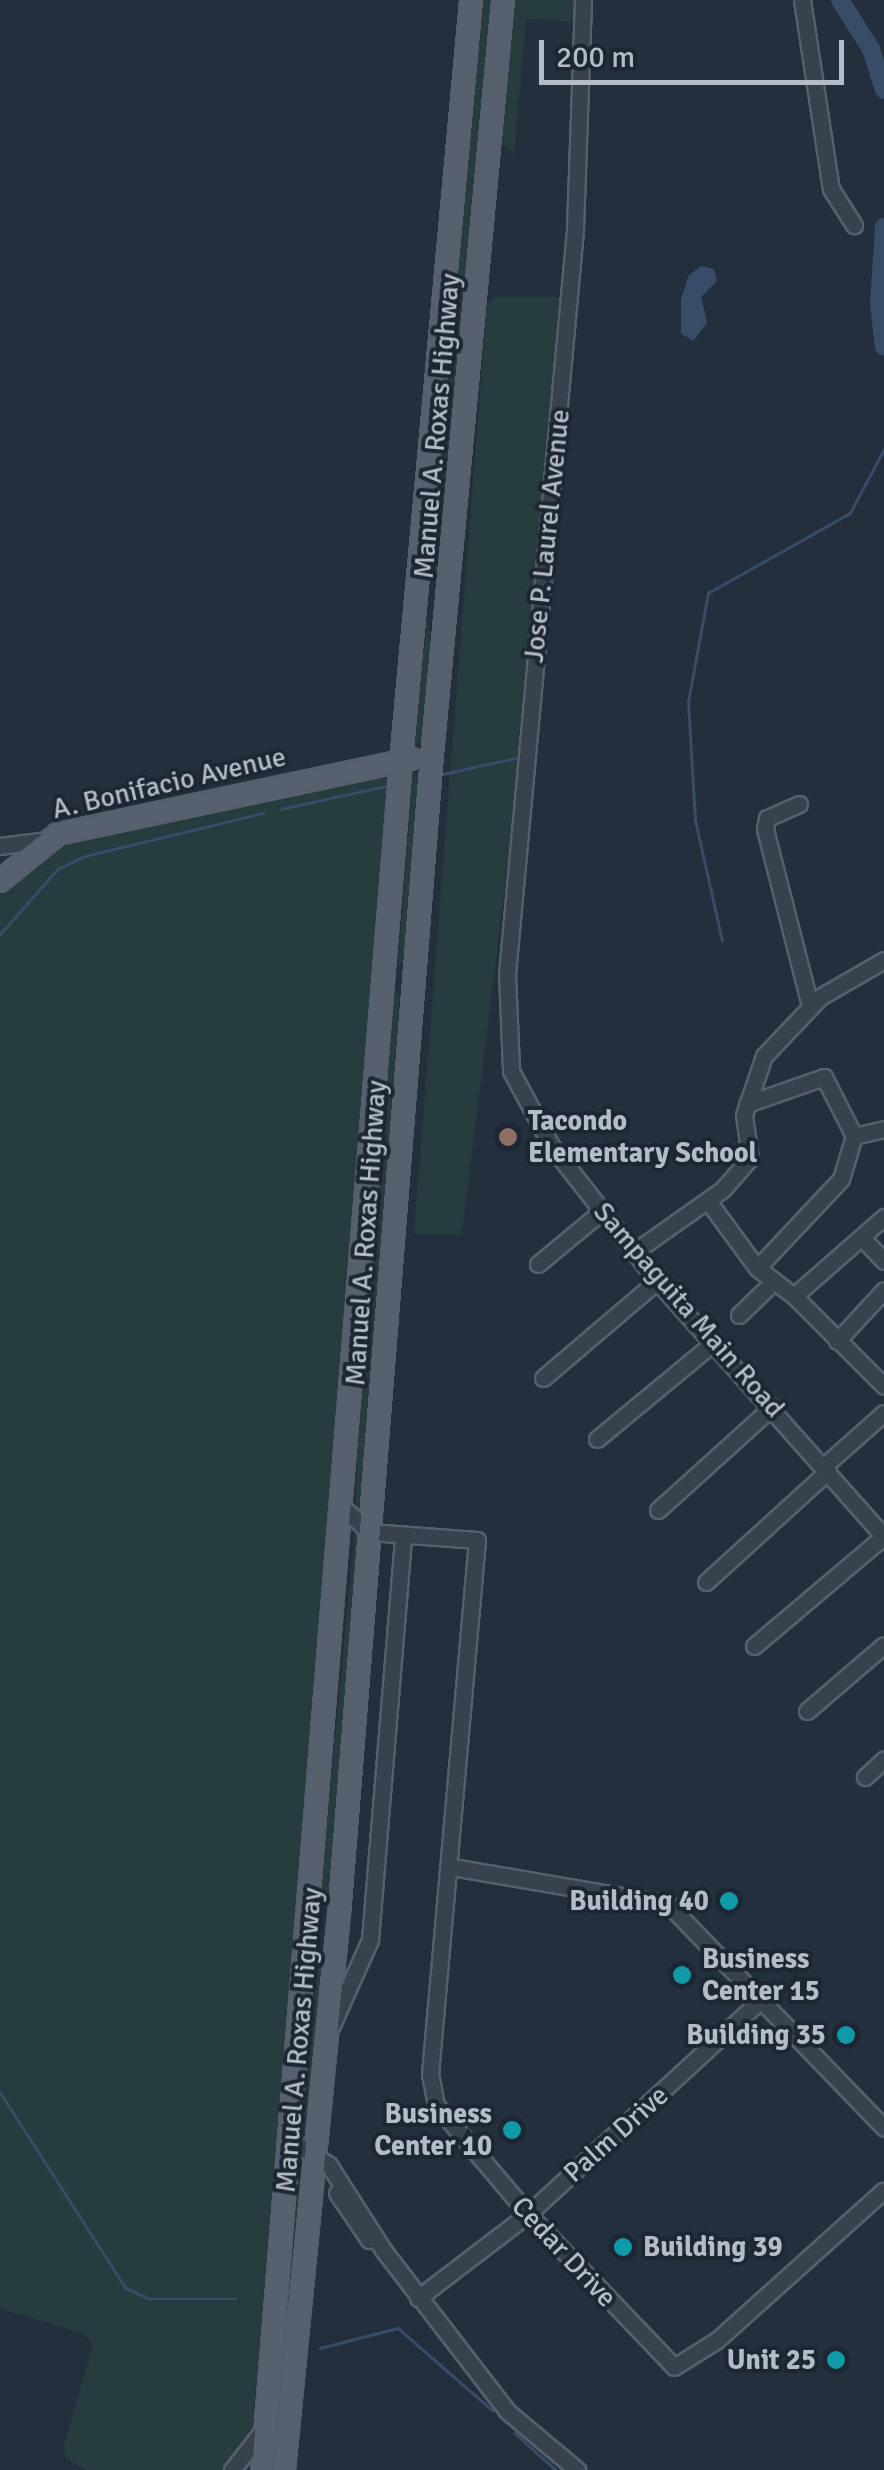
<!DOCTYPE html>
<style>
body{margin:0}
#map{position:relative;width:884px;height:2470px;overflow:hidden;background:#242f3e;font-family:Signika,sans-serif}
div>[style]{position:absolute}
.green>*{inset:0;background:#263c3f}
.water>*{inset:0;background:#394c67}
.stream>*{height:2.5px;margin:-1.25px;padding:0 1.25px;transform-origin:1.25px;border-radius:1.25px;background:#394c67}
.river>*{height:18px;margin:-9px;padding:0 9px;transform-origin:9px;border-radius:9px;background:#394c67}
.roads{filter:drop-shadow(2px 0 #565f6c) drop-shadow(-2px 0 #565f6c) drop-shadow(0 2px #565f6c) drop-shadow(0 -2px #565f6c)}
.minor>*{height:15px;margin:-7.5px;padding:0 7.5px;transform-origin:7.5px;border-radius:7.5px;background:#38414e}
.major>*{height:20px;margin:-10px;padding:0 10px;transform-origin:10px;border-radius:10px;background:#56606e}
.dots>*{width:28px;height:28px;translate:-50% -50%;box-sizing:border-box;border:5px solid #1d2633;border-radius:50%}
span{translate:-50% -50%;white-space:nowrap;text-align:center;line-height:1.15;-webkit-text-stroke:8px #1d2633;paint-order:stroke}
.street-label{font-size:28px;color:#b4bcc9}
.poi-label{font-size:28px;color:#b4bcc9;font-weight:700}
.left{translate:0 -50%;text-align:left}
.right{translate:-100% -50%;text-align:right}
.scale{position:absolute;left:539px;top:40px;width:305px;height:45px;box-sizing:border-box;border:5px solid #b4bcc9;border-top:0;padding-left:12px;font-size:30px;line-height:35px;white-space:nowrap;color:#b4bcc9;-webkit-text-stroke:8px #1d2633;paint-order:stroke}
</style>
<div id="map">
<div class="green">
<div style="clip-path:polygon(480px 0,492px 0,441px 582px,435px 584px,432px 510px)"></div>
<div style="clip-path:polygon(511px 0,578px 0,575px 22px,526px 19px,514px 154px,499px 139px)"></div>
<div style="clip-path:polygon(496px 297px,563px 297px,521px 755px,462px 1235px,414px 1234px,487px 305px)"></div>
<div style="clip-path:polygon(428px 614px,432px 675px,424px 736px,413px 748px)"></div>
<div style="clip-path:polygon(413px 770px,419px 783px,405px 961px,398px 966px)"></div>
<div style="clip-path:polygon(375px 776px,386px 778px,390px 788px,252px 2432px,228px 2470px,87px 2470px,66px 2458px,64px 2446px,93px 2345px,84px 2334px,0 2308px,0 891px,62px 842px)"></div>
<div style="clip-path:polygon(395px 989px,400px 999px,360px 1517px,355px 1513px,361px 1373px)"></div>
<div style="clip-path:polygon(355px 1528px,361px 1533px,330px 1899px,320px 1898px)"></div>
<div style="clip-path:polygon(314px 1957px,324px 1958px,304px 2134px,300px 2130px)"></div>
<div style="clip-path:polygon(301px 2157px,289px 2354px,274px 2470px,273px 2417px,296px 2159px)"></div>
</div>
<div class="water">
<div style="clip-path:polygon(701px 266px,714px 269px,717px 281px,701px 297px,707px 323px,693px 341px,681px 333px,681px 299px,689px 275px)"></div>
</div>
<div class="stream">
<div style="left:443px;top:774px;width:74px;rotate:-12.5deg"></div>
<div style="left:280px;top:809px;width:114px;rotate:-12.2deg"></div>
<div style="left:0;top:934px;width:87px;rotate:-48.3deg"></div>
<div style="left:58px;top:869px;width:30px;rotate:-26deg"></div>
<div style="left:85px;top:856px;width:183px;rotate:-13.6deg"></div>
<div style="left:722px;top:941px;width:124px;rotate:-102.6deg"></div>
<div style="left:695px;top:820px;width:118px;rotate:-93.4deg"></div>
<div style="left:688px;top:702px;width:111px;rotate:-79.6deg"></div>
<div style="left:708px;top:593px;width:163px;rotate:-29.4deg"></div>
<div style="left:850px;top:513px;width:72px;rotate:-62deg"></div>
<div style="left:0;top:2092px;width:233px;rotate:57.3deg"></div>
<div style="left:126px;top:2288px;width:26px;rotate:25deg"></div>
<div style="left:150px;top:2299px;width:86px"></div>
<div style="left:320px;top:2348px;width:81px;rotate:-14.4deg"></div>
<div style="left:398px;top:2328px;width:125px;rotate:41.1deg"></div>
<div style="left:515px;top:2433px;width:55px;rotate:42.1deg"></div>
</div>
<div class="river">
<div style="left:840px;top:0;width:58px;rotate:57.7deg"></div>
<div style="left:871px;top:49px;width:43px;rotate:72.4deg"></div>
<div style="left:884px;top:227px;width:77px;rotate:93.7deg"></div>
<div style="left:879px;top:304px;width:43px;rotate:83.4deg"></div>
</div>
<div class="roads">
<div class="minor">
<div style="left:583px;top:0;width:230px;rotate:92deg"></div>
<div style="left:575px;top:230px;width:747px;rotate:95.22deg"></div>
<div style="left:507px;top:974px;width:97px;rotate:87.6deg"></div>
<div style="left:511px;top:1071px;width:86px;rotate:61.7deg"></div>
<div style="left:552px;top:1147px;width:170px;rotate:51.9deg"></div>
<div style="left:657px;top:1281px;width:342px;rotate:48.4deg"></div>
<div style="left:802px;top:0;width:191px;rotate:81.3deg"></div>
<div style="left:831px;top:189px;width:43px;rotate:57.4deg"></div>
<div style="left:799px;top:804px;width:35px;rotate:156deg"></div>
<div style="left:767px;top:818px;width:11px;rotate:100deg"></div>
<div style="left:765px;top:829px;width:182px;rotate:75.7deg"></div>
<div style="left:0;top:846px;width:46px;rotate:-7.4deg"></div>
<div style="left:747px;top:1104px;width:82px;rotate:-19.3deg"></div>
<div style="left:824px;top:1077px;width:66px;rotate:63deg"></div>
<div style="left:854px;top:1136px;width:45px;rotate:106.8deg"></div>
<div style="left:841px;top:1179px;width:122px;rotate:133.3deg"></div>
<div style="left:854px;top:1136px;width:31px;rotate:-13deg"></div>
<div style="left:708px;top:1201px;width:83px;rotate:53.8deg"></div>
<div style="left:757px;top:1268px;width:46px;rotate:37.1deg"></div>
<div style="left:794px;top:1296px;width:127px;rotate:45deg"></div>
<div style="left:862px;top:1238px;width:32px;rotate:46deg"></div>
<div style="left:634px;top:1252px;width:109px;rotate:-35.3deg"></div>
<div style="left:723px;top:1189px;width:41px;rotate:-48.9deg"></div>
<div style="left:750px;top:1158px;width:43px;rotate:-97.9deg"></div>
<div style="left:744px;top:1115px;width:62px;rotate:-71.3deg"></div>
<div style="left:764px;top:1056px;width:81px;rotate:-46.5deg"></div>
<div style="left:820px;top:997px;width:74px;rotate:-30deg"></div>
<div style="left:538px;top:1264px;width:83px;rotate:-39.6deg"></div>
<div style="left:794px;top:1296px;width:120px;rotate:-41.3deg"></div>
<div style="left:739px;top:1315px;width:49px;rotate:-44.2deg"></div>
<div style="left:837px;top:1341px;width:69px;rotate:-47.3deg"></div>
<div style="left:543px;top:1378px;width:150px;rotate:-40.4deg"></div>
<div style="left:597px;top:1439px;width:151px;rotate:-39.6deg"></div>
<div style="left:824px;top:1466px;width:80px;rotate:-41.5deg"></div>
<div style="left:341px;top:1506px;width:39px;rotate:42deg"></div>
<div style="left:370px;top:1532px;width:107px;rotate:4.3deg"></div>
<div style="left:477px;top:1540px;width:536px;rotate:95.03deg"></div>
<div style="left:430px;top:2074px;width:32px;rotate:79deg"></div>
<div style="left:436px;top:2105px;width:143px;rotate:49.8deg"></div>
<div style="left:528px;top:2214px;width:211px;rotate:46.3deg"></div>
<div style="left:674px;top:2367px;width:51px;rotate:-32.1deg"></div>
<div style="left:717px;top:2340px;width:224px;rotate:-41.9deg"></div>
<div style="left:658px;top:1510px;width:154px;rotate:-42.1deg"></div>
<div style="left:706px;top:1582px;width:165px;rotate:-42.3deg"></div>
<div style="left:754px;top:1646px;width:170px;rotate:-40.2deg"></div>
<div style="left:807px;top:1711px;width:101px;rotate:-40.6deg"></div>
<div style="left:865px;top:1777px;width:26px;rotate:-43deg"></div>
<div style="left:452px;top:1867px;width:219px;rotate:9.7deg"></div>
<div style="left:668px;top:1904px;width:311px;rotate:46deg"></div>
<div style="left:331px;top:2027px;width:95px;rotate:-65.9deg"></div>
<div style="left:370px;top:1940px;width:405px;rotate:-85.3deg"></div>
<div style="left:289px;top:2139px;width:48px;rotate:33deg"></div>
<div style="left:329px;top:2165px;width:102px;rotate:57.4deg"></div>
<div style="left:384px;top:2251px;width:202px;rotate:52.4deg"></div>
<div style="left:507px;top:2411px;width:92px;rotate:40.1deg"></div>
<div style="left:337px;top:2193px;width:57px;rotate:55.8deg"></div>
<div style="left:418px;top:2298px;width:138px;rotate:-37.4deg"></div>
<div style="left:528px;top:2214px;width:316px;rotate:-42.6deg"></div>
<div style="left:232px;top:2470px;width:52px;rotate:-52deg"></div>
</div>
<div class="major">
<div style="left:0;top:881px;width:75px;rotate:-39deg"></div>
<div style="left:58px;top:834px;width:362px;rotate:-12deg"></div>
<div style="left:262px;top:2470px;width:1715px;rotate:-85.35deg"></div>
<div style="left:401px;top:761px;width:764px;rotate:-84.74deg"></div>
<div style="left:284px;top:2470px;width:569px;rotate:-84.35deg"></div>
<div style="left:340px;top:1904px;width:1152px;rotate:-85.42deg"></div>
<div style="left:432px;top:756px;width:759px;rotate:-84.63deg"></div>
</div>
</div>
<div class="dots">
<div style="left:508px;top:1137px;background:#8d6e63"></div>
<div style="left:729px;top:1901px;background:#0f9aa8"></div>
<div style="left:682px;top:1975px;background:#0f9aa8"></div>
<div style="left:846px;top:2035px;background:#0f9aa8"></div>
<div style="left:512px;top:2130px;background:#0f9aa8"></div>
<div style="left:623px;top:2247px;background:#0f9aa8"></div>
<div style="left:836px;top:2360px;background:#0f9aa8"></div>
</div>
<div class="street-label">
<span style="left:437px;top:426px;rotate:-85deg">Manuel A. Roxas Highway</span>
<span style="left:547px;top:536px;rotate:-84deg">Jose P. Laurel Avenue</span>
<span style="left:169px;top:783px;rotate:-13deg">A. Bonifacio Avenue</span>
<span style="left:366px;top:1233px;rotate:-86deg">Manuel A. Roxas Highway</span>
<span style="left:689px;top:1310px;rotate:49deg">Sampaguita Main Road</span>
<span style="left:299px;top:2040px;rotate:-85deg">Manuel A. Roxas Highway</span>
<span style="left:616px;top:2134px;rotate:-42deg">Palm Drive</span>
<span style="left:564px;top:2252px;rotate:47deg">Cedar Drive</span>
</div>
<div class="poi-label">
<span class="left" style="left:528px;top:1137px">Tacondo<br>Elementary School</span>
<span class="right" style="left:709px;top:1901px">Building 40</span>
<span class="left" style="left:702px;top:1975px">Business<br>Center 15</span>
<span class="right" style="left:826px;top:2035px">Building 35</span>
<span class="right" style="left:492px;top:2130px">Business<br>Center 10</span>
<span class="left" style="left:643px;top:2247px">Building 39</span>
<span class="right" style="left:816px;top:2360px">Unit 25</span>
</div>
<div class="scale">200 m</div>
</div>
